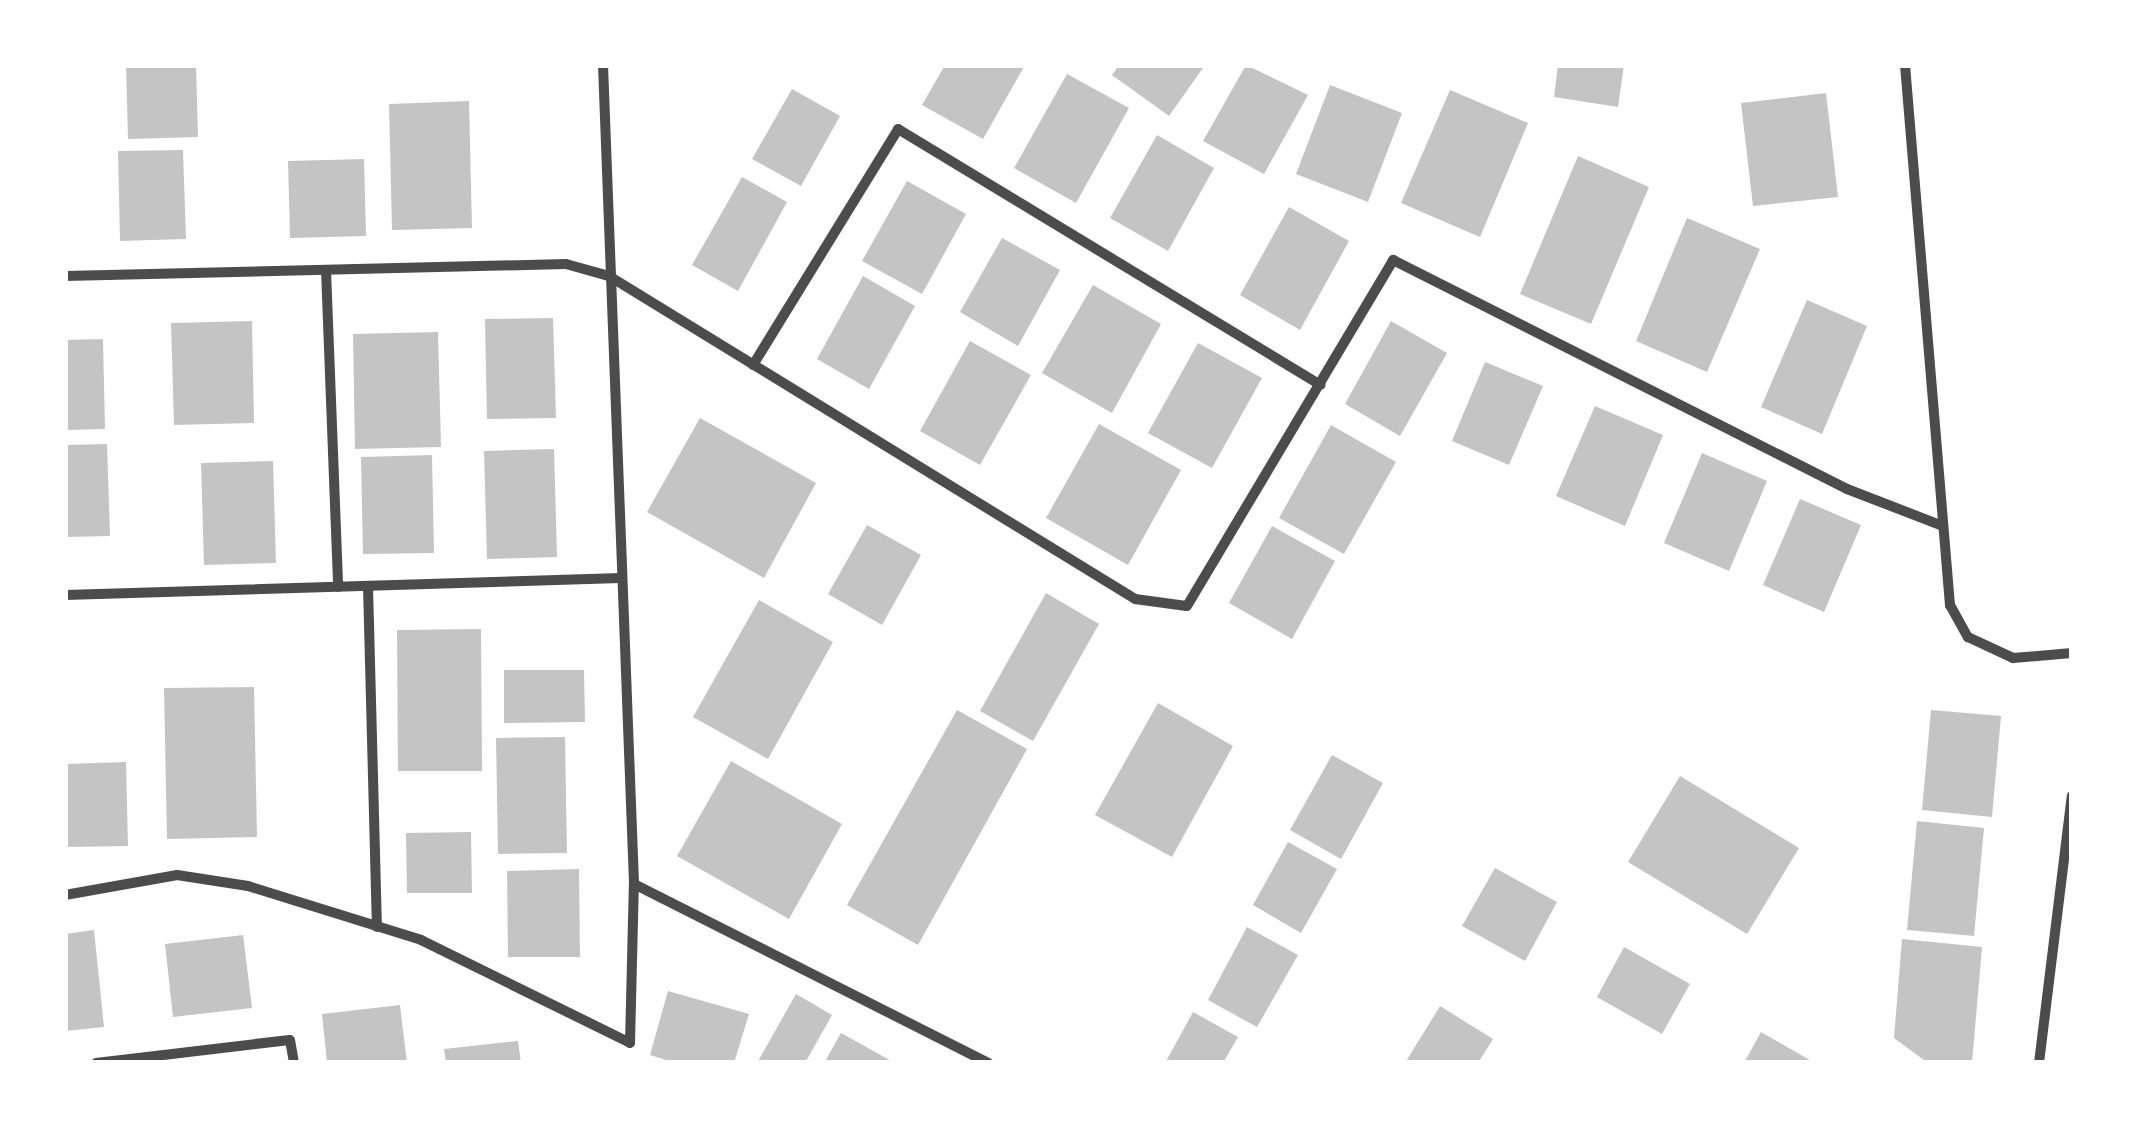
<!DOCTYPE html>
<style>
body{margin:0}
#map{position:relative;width:2137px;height:1128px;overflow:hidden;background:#fff;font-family:"Alegreya Sans",sans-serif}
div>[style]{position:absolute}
.building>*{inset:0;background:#c4c4c4}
.minor>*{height:10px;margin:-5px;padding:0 5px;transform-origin:5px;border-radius:5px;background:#4c4c4c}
span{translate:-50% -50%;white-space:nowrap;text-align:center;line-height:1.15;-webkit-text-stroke:8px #fff;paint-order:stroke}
.frame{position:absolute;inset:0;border:68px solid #fff;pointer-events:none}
</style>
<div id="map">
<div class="building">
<div style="clip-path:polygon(126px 65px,196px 65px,198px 137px,128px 139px)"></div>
<div style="clip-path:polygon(945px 65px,1025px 65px,983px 139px,922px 105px)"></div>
<div style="clip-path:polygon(1119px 65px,1205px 65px,1169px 116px,1112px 75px)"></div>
<div style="clip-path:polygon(1246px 65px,1308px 95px,1264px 174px,1203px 141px)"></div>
<div style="clip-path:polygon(1558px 65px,1624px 65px,1618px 107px,1554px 97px)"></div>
<div style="clip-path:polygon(1067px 74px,1129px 108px,1076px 203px,1014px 168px)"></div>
<div style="clip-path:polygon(1330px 85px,1402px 113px,1368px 202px,1296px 174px)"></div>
<div style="clip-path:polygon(792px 89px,840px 116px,801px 186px,752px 159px)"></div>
<div style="clip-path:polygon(1450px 90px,1528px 123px,1480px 237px,1401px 203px)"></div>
<div style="clip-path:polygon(1826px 93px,1838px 197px,1753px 206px,1741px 103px)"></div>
<div style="clip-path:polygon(469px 101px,472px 228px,392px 230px,389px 104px)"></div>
<div style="clip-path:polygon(1157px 135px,1214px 168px,1168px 251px,1110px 218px)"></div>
<div style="clip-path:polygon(183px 150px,186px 239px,120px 241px,118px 151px)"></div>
<div style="clip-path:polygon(1578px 156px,1649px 187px,1591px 324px,1520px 294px)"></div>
<div style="clip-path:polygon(364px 159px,366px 236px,290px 238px,288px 161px)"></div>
<div style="clip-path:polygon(742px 177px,787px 202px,738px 291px,692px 265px)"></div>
<div style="clip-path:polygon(907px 181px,966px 214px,922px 294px,862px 261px)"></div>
<div style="clip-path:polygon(1289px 207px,1349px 241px,1300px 330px,1240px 295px)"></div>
<div style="clip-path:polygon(1687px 218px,1760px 249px,1707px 372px,1636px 341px)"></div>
<div style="clip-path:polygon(1002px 238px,1060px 270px,1018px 346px,960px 312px)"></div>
<div style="clip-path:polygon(863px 276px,915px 306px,869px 389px,817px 359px)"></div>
<div style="clip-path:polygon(1093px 285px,1161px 324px,1112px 413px,1042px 373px)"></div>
<div style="clip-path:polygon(1807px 300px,1867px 326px,1822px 434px,1761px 407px)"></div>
<div style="clip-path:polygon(553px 318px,556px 418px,487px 419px,485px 319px)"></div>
<div style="clip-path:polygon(252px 321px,254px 423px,174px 425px,171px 323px)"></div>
<div style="clip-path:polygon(1391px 321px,1447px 353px,1400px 436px,1345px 404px)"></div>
<div style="clip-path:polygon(438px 332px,441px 447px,355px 449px,353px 334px)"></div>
<div style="clip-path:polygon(103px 339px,105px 429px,65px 430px,65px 340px)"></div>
<div style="clip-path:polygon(970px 341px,1031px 375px,980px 465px,920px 431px)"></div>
<div style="clip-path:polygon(1198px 343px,1262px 378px,1212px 468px,1148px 433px)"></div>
<div style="clip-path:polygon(1485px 362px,1543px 386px,1509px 465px,1452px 441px)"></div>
<div style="clip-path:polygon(1595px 406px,1663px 435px,1625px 526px,1556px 496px)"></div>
<div style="clip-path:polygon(700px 418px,816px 483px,764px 578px,647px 512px)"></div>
<div style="clip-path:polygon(1099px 424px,1181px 470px,1128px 565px,1046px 518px)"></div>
<div style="clip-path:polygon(1331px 425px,1396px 462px,1344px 554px,1279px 518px)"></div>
<div style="clip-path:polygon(107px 444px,110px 536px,65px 537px,65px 445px)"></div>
<div style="clip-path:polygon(554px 449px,557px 557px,487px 559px,484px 451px)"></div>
<div style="clip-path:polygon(1702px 453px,1767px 481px,1729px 571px,1664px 543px)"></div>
<div style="clip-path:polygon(432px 455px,434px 553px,363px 554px,361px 457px)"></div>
<div style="clip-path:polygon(273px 461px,276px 563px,204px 565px,201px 463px)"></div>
<div style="clip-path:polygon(1800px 499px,1861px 525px,1824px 612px,1763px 585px)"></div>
<div style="clip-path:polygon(867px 525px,921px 555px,882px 625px,828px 594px)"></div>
<div style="clip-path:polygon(1272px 526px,1335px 561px,1292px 639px,1229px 603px)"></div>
<div style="clip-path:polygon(1046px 593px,1099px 624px,1033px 741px,980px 711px)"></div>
<div style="clip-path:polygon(759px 600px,833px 642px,768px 759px,693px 717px)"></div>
<div style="clip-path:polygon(481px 629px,482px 771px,398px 771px,397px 630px)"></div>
<div style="clip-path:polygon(504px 670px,584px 670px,585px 722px,504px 723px)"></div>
<div style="clip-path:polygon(254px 687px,257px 837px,167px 839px,164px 688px)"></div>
<div style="clip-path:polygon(1158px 703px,1233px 746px,1172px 857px,1095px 815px)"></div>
<div style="clip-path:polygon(957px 710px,1027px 749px,918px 945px,847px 905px)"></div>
<div style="clip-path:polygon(1931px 710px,2001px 716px,1992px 817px,1922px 810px)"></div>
<div style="clip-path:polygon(565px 737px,567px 853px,498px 854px,496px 738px)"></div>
<div style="clip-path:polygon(1332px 755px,1383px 783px,1341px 859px,1290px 830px)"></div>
<div style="clip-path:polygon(731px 761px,842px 824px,789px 919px,677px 856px)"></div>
<div style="clip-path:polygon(126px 762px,128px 846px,65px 847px,65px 764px)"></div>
<div style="clip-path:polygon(1680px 776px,1799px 848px,1747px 934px,1628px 862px)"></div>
<div style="clip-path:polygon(1917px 821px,1984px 828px,1974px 936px,1907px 930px)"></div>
<div style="clip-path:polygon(471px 832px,472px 893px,407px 893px,406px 833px)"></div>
<div style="clip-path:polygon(1288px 842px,1337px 869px,1301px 933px,1253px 905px)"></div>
<div style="clip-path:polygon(1495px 868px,1557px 902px,1525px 961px,1462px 926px)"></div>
<div style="clip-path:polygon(579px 869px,580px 957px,508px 957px,507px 871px)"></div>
<div style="clip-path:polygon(1247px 927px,1298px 955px,1257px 1027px,1208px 1000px)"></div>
<div style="clip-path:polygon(94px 930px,104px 1027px,65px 1031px,65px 934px)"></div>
<div style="clip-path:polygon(243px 935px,252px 1008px,173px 1017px,165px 944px)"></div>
<div style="clip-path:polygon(1902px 939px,1982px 947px,1972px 1063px,1928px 1063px,1894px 1038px)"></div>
<div style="clip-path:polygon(1624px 947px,1690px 984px,1662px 1034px,1597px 997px)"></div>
<div style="clip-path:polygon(668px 991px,749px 1014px,734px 1063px,676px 1063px,650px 1055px)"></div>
<div style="clip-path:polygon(796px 994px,832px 1015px,805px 1063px,757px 1063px)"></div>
<div style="clip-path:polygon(400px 1005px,407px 1063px,327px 1063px,322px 1014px)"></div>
<div style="clip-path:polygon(1440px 1006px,1493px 1039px,1478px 1063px,1405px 1063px)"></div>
<div style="clip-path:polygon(1193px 1012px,1238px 1037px,1223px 1063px,1165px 1063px)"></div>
<div style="clip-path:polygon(1761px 1032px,1815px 1063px,1744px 1063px)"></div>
<div style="clip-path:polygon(841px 1033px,895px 1063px,824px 1063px)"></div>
<div style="clip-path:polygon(518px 1041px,521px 1063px,446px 1063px,444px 1049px)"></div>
</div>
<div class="minor">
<div style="left:603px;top:65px;width:820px;rotate:87.83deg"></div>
<div style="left:634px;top:884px;width:397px;rotate:26.8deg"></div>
<div style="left:1905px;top:65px;width:542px;rotate:85.24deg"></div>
<div style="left:1950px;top:605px;width:37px;rotate:61deg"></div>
<div style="left:1968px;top:637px;width:50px;rotate:25deg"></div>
<div style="left:2013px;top:658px;width:59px;rotate:-4.8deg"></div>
<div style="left:326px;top:270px;width:317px;rotate:87.8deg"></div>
<div style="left:65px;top:276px;width:501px;rotate:-1.37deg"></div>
<div style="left:566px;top:264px;width:45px;rotate:15.6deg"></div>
<div style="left:609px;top:276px;width:617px;rotate:31.55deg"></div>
<div style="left:1135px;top:599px;width:52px;rotate:7.7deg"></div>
<div style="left:1187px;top:606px;width:403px;rotate:-59.2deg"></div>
<div style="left:1393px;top:260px;width:508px;rotate:26.77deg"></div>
<div style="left:1847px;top:489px;width:103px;rotate:21.1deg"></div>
<div style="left:753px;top:365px;width:277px;rotate:-58.4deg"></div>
<div style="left:898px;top:129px;width:494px;rotate:31.2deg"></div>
<div style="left:368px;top:586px;width:341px;rotate:88.5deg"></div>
<div style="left:65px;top:595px;width:556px;rotate:-1.75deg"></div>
<div style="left:65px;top:895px;width:114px;rotate:-10.1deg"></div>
<div style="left:177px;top:875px;width:72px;rotate:8.8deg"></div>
<div style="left:248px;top:886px;width:181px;rotate:17.3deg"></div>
<div style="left:421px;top:940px;width:233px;rotate:26.2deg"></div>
<div style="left:630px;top:1043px;width:159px;rotate:-88.6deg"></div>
<div style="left:96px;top:1063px;width:195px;rotate:-6.8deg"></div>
<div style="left:290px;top:1040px;width:23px;rotate:80deg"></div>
<div style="left:2039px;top:1063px;width:269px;rotate:-83deg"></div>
</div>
<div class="frame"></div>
</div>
